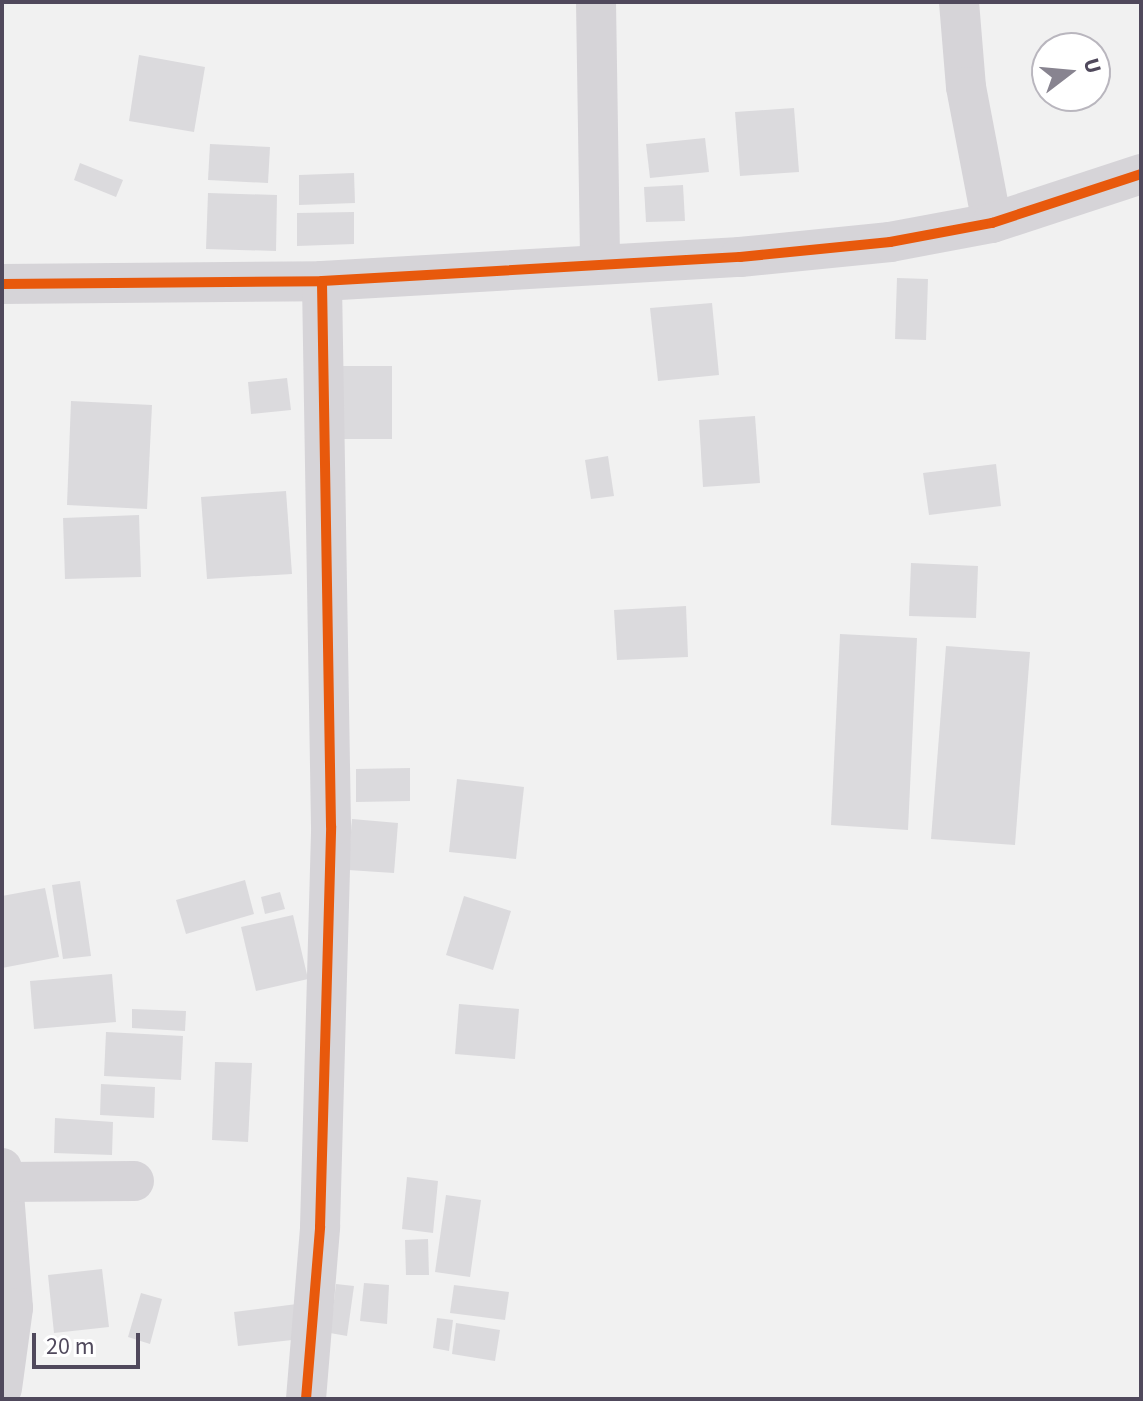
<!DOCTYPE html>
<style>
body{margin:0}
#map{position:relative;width:1143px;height:1401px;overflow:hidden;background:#f1f1f1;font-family:"Source Sans 3",sans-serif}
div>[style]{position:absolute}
.building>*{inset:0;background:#dbdadd}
.street>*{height:40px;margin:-20px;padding:0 20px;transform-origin:20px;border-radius:20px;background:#d6d4d8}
.cycleway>*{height:10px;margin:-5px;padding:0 5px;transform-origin:5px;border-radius:5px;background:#e8590c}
span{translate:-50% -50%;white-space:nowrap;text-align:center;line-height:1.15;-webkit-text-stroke:6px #fff;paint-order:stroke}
.frame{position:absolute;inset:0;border:4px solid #50495c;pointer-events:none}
.north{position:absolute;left:1031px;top:32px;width:80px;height:80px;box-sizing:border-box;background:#fff;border:2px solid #b9b6be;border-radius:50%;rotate:74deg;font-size:22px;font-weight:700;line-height:32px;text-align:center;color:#50495c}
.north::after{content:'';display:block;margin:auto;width:28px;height:36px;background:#888490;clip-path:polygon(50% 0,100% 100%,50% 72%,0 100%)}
.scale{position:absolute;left:32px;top:1333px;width:108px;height:36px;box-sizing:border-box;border:4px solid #50495c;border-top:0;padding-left:10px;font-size:24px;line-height:28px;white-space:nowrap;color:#50495c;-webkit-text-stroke:6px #fff;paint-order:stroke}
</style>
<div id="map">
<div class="building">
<div style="clip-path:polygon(139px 55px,205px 67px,194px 132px,129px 121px)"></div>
<div style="clip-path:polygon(794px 108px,799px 172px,740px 176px,735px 112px)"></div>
<div style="clip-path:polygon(705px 138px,709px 172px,650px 178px,646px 144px)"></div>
<div style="clip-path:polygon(210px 144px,270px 147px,268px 183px,208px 180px)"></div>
<div style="clip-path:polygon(80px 163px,123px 180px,116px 197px,74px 180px)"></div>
<div style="clip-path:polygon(354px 173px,355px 203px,299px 205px,299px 175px)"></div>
<div style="clip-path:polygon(683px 185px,685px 221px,646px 222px,644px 187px)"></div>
<div style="clip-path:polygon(208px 193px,277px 195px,276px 251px,206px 249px)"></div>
<div style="clip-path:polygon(354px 212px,354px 244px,297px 246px,297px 213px)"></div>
<div style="clip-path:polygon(897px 278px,928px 279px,926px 340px,895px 339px)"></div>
<div style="clip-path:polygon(712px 303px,719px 375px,658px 381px,650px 308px)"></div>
<div style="clip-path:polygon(342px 366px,392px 366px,392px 439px,343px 439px)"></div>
<div style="clip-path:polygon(287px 378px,291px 410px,251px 414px,248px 382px)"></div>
<div style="clip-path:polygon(71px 401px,152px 405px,147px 509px,67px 505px)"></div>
<div style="clip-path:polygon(755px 416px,760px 483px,703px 487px,699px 420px)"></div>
<div style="clip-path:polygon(608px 456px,614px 496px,591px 499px,585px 460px)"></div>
<div style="clip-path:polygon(996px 464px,1001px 506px,929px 515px,923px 473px)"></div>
<div style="clip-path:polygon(286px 491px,292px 574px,207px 579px,201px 497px)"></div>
<div style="clip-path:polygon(139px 515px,141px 577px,65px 579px,63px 518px)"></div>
<div style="clip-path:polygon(911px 563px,978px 566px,976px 618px,909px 616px)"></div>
<div style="clip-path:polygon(686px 606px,688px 657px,617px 660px,614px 610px)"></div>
<div style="clip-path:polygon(840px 634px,917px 638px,908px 830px,831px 825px)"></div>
<div style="clip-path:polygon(946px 646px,1030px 652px,1015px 845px,931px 839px)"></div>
<div style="clip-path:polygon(410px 768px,410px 801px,356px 802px,356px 769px)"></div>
<div style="clip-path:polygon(457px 779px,524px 787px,516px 859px,449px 852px)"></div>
<div style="clip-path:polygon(352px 819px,398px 823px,394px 873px,348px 870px)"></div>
<div style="clip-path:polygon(245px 880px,254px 914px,186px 934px,176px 900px)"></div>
<div style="clip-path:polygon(80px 881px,91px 956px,63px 959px,52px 885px)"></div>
<div style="clip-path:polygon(45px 888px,59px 957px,2px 968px,2px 896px)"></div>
<div style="clip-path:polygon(280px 892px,285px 909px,265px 914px,261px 897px)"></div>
<div style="clip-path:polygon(464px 896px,511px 911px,493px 970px,446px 955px)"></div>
<div style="clip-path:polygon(293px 915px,308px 979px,256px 991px,241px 927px)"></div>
<div style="clip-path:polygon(112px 974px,116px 1022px,34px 1029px,30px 981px)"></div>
<div style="clip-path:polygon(459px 1004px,519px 1009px,515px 1059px,455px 1054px)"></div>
<div style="clip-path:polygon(132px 1009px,186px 1011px,185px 1031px,132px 1028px)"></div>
<div style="clip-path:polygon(106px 1032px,183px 1036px,181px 1080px,104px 1076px)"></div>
<div style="clip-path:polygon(215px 1062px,252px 1063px,248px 1142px,212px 1140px)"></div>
<div style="clip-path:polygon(101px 1084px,155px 1087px,154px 1118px,100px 1115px)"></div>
<div style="clip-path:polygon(55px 1118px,113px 1122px,112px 1155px,54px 1153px)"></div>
<div style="clip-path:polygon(407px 1177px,438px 1181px,433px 1233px,402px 1229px)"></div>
<div style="clip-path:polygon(446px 1195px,481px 1200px,470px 1277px,435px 1272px)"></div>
<div style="clip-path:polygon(428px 1239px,429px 1275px,406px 1275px,405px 1240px)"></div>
<div style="clip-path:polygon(102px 1269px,109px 1327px,54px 1333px,48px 1275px)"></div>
<div style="clip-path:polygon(364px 1283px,389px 1285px,387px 1324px,360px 1321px)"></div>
<div style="clip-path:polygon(336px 1284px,354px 1286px,347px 1336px,330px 1333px)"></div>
<div style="clip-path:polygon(454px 1285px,509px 1292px,505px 1320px,450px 1313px)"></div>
<div style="clip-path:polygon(141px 1293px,162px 1299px,150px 1344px,128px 1337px)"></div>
<div style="clip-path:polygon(297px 1304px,301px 1339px,238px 1346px,234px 1312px)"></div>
<div style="clip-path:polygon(437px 1318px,453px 1320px,449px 1351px,433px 1348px)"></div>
<div style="clip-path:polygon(456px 1323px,500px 1330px,495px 1361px,452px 1354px)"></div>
</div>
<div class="street">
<div style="left:596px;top:2px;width:262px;rotate:89.1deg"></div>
<div style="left:959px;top:2px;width:85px;rotate:85.3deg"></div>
<div style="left:966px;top:87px;width:138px;rotate:79.2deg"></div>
<div style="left:2px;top:284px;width:320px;rotate:-0.5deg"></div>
<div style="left:322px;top:281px;width:419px;rotate:-3.3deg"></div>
<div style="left:740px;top:257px;width:151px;rotate:-5.7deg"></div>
<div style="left:890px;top:242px;width:104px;rotate:-10.6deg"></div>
<div style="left:992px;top:223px;width:157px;rotate:-18.2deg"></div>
<div style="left:2px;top:1168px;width:140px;rotate:85.5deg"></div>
<div style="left:13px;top:1308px;width:81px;rotate:97.8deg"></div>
<div style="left:4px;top:1182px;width:130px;rotate:-0.4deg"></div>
<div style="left:306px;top:1399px;width:173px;rotate:-85.3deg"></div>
<div style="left:320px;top:1227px;width:401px;rotate:-88.4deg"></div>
<div style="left:331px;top:826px;width:545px;rotate:-90.95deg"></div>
</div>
<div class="cycleway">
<div style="left:2px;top:284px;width:320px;rotate:-0.5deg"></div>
<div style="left:322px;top:281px;width:419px;rotate:-3.3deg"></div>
<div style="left:740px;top:257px;width:151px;rotate:-5.7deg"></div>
<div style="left:890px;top:242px;width:104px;rotate:-10.6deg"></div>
<div style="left:992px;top:223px;width:157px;rotate:-18.2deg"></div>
<div style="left:306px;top:1399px;width:173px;rotate:-85.3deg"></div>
<div style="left:320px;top:1227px;width:401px;rotate:-88.4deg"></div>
<div style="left:331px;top:826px;width:545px;rotate:-90.95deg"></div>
</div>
<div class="frame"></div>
<div class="north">U</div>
<div class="scale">20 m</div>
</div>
